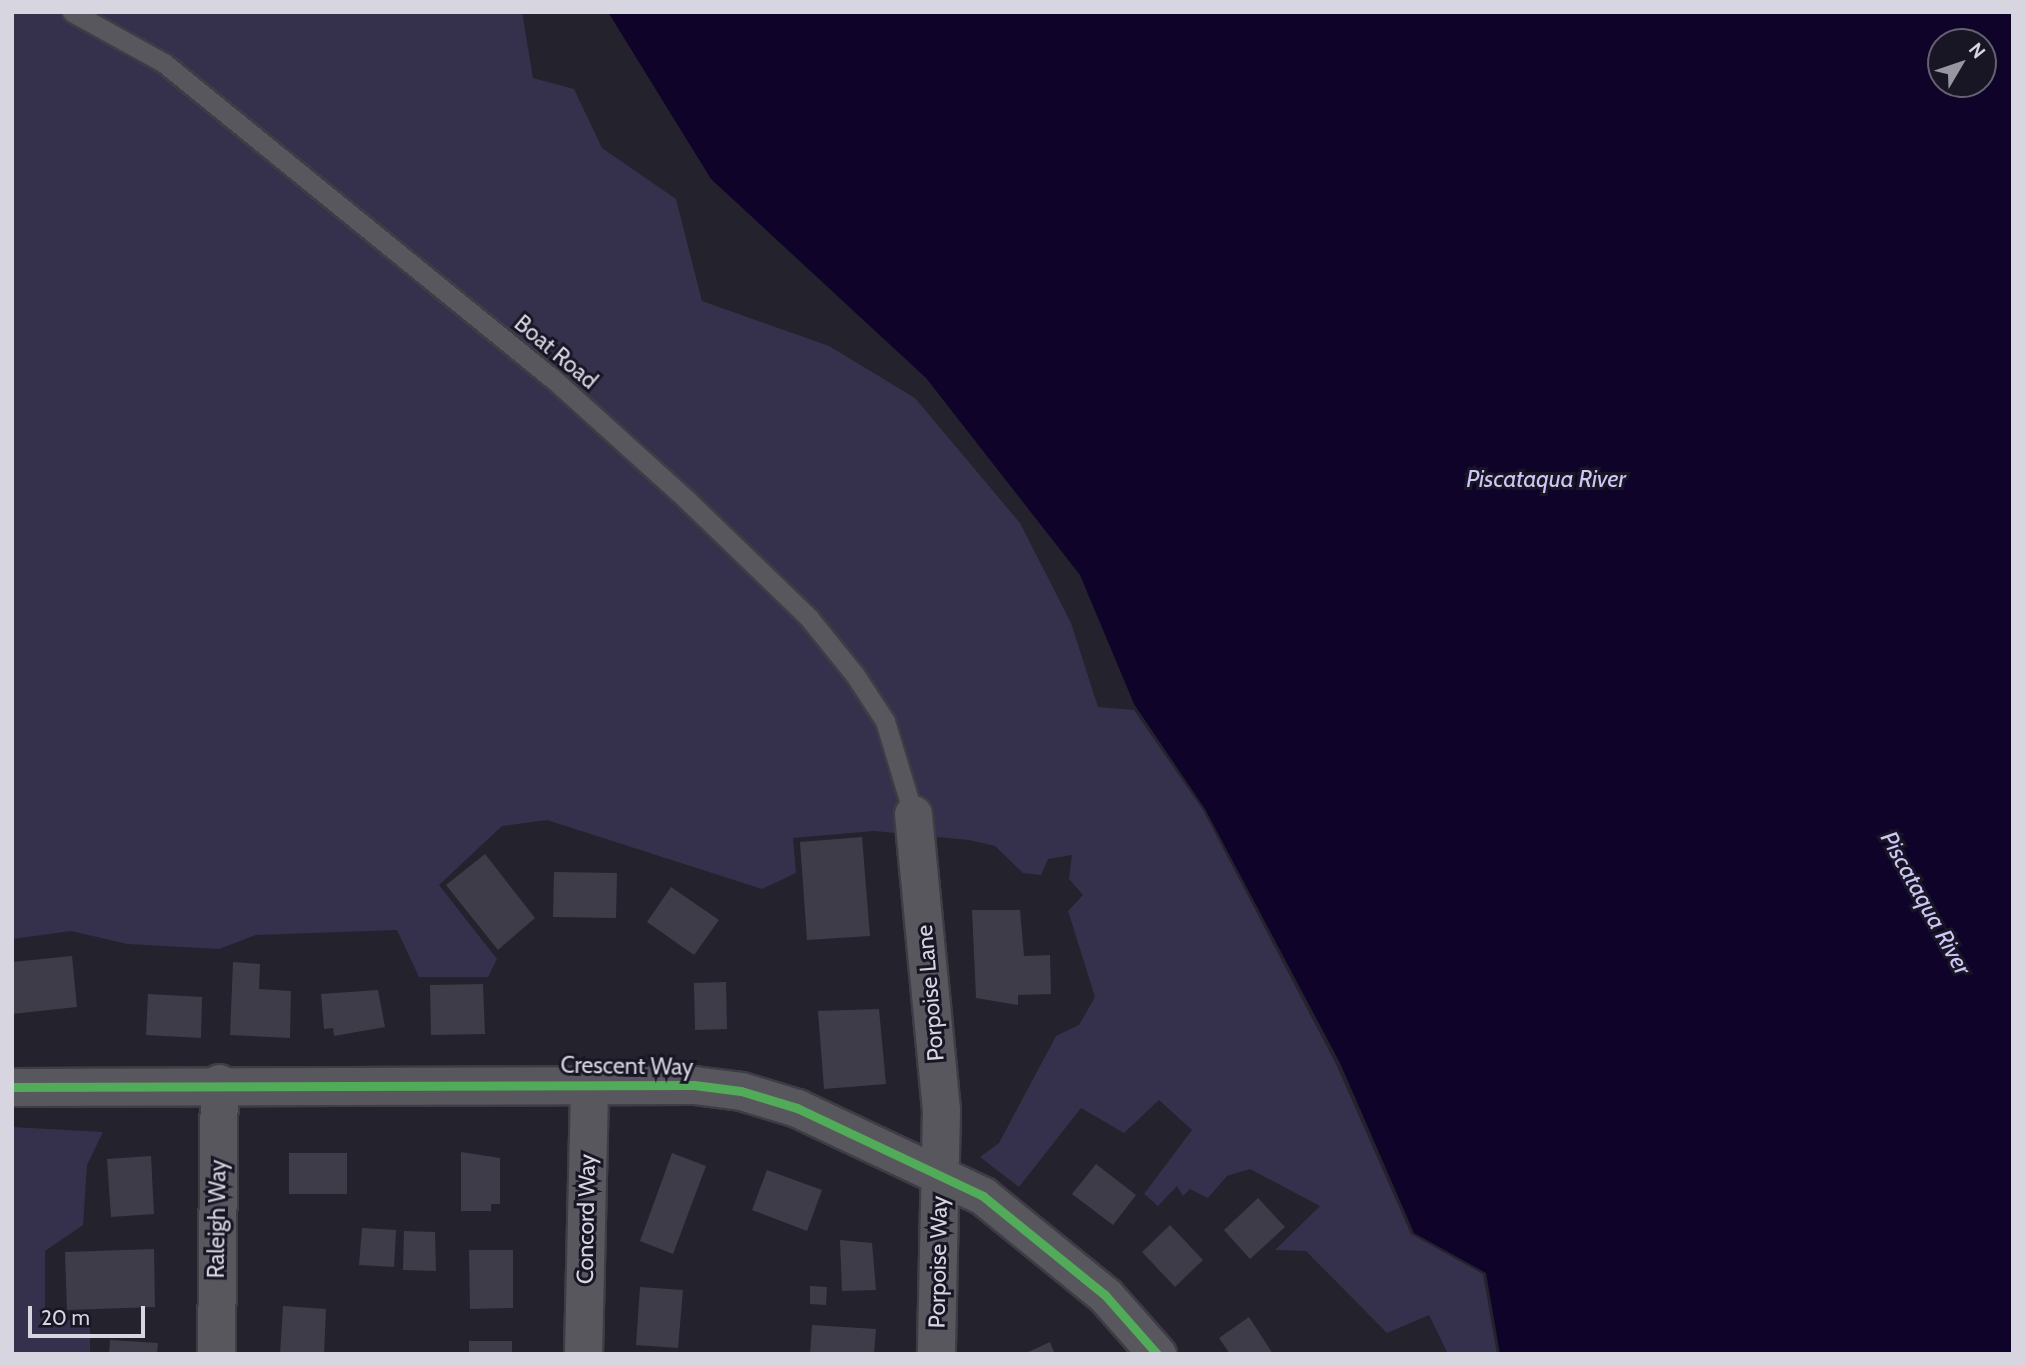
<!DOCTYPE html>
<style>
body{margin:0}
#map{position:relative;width:2025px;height:1366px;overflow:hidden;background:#24222c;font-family:Cabin,sans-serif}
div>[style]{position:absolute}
.green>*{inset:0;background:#35304b}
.water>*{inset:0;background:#10032a}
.building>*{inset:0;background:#3e3c49}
.roads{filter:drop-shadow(2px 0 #3e3c45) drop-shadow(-2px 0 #3e3c45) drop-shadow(0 2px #3e3c45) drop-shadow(0 -2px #3e3c45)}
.service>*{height:19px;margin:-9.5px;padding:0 9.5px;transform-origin:9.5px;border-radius:9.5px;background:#58575d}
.minor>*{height:37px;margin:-18.5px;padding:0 18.5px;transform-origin:18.5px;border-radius:18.5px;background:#58575d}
.cycleway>*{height:9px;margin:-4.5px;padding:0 4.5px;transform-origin:4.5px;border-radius:4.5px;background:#51ab58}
span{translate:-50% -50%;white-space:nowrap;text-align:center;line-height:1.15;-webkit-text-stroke:6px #181625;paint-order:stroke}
.street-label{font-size:23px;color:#d6d5e0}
.water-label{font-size:24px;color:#cdc6f6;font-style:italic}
.frame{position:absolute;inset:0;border:14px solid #d6d5e0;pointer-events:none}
.north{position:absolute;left:1927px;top:28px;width:70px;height:70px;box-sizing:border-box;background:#181625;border:2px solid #646270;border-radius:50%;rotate:51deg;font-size:19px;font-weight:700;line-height:28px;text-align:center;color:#d6d5e0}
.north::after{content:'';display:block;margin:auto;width:24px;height:32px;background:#9896a1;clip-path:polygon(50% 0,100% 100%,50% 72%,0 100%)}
.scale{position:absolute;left:28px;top:1306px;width:117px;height:32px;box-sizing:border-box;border:4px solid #d6d5e0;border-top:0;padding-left:9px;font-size:21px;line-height:24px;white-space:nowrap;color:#d6d5e0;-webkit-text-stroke:5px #181625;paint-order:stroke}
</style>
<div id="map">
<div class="green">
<div style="clip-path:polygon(12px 12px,522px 12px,533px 78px,574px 89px,602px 148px,676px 199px,702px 301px,829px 346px,915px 398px,1020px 523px,1071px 623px,1098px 707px,1134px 710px,1203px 810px,1336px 1064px,1411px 1234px,1483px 1274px,1497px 1354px,1448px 1354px,1429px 1315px,1387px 1333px,1306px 1251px,1275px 1250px,1320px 1206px,1250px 1169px,1227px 1176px,1208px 1198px,1190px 1189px,1183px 1196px,1177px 1186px,1158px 1206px,1144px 1194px,1192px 1130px,1159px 1100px,1124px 1133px,1081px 1108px,1019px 1187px,980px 1157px,999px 1143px,1056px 1036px,1079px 1025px,1095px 997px,1068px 911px,1083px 895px,1069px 879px,1072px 855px,1048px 859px,1041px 875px,1023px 873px,995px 846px,969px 840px,874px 831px,793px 838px,796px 873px,762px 889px,547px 820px,502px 826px,439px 885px,497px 959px,488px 977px,419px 977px,397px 930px,256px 935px,219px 949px,127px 944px,71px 931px,12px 939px)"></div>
<div style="clip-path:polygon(12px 1127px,103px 1132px,87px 1165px,83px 1225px,45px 1251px,45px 1312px,90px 1327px,90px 1354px,12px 1354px)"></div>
</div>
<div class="water">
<div style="clip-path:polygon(evenodd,608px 12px,2013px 12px,2013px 1354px,1500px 1354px,1486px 1273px,1414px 1233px,1340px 1063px,1205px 809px,1134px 704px,1080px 575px,926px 378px,711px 179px,608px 12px,1941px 42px,1983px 42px,1983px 84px,1941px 84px,1941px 42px)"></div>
</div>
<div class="building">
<div style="clip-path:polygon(862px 837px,870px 936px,807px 940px,800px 842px)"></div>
<div style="clip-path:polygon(485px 854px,535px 918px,498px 950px,446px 885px)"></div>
<div style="clip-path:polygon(554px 872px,617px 873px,616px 918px,553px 917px)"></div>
<div style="clip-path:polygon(671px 887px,719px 920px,694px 955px,647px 922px)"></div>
<div style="clip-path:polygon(972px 910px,1020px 910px,1024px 956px,1050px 955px,1051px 994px,1018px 995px,1018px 1005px,976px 998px)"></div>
<div style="clip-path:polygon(72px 956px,77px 1007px,12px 1014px,12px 962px)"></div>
<div style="clip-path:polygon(233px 962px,260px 964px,259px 989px,291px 991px,290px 1038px,230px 1035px)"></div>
<div style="clip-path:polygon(726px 982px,727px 1029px,695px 1030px,694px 983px)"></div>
<div style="clip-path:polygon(483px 984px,485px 1034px,431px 1035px,430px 985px)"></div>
<div style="clip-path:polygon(378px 990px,385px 1027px,334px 1036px,333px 1028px,324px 1029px,321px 994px)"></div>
<div style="clip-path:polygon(148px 994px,202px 997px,201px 1038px,146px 1035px)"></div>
<div style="clip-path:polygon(879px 1009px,886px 1084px,824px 1089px,818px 1011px)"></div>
<div style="clip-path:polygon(461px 1152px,500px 1158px,500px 1204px,491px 1204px,491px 1211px,461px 1211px)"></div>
<div style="clip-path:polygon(289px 1153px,347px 1153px,347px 1194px,289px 1194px)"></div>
<div style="clip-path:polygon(672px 1153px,706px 1166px,673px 1254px,640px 1241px)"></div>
<div style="clip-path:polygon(151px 1156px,154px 1214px,111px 1217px,107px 1159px)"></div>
<div style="clip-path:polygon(1096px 1164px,1136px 1195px,1113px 1225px,1072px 1194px)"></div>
<div style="clip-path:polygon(767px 1170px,822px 1190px,807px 1231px,752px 1210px)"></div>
<div style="clip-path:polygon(1258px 1198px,1285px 1227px,1250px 1259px,1224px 1230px)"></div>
<div style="clip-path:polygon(1170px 1225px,1203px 1260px,1175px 1287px,1142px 1252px)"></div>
<div style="clip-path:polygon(362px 1228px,396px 1230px,394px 1267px,359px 1265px)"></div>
<div style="clip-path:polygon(404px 1231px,435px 1232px,436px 1271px,403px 1270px)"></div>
<div style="clip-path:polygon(840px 1240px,872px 1243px,876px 1290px,842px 1291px)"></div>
<div style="clip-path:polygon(154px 1249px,155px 1307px,67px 1310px,65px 1252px)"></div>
<div style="clip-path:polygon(469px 1250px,513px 1250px,513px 1308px,470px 1309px)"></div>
<div style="clip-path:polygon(810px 1286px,827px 1287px,826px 1305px,810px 1304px)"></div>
<div style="clip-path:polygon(640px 1287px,683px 1290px,678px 1348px,636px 1345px)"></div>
<div style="clip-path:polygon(283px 1306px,326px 1309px,324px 1354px,280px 1354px)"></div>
<div style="clip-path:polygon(1249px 1317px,1273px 1354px,1230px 1354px,1219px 1338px)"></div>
<div style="clip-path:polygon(812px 1325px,876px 1329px,874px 1354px,810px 1354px)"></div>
<div style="clip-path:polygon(110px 1340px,158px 1343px,157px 1354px,109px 1354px)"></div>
<div style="clip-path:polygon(469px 1341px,512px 1341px,512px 1354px,469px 1354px)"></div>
<div style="clip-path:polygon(1050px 1342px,1055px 1354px,1024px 1354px)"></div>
</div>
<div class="roads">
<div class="service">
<div style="left:72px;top:12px;width:105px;rotate:29deg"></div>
<div style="left:164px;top:63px;width:498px;rotate:39.1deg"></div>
<div style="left:551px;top:377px;width:183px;rotate:42.1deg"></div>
<div style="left:687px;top:500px;width:170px;rotate:44deg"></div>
<div style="left:809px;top:618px;width:73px;rotate:51.1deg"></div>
<div style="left:855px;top:675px;width:55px;rotate:56.9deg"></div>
<div style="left:885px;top:721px;width:97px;rotate:73.2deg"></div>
</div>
<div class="minor">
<div style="left:913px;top:814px;width:296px;rotate:84.6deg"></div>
<div style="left:941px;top:1109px;width:245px;rotate:91.2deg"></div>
<div style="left:12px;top:1087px;width:682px;rotate:-0.17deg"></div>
<div style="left:694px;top:1085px;width:47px;rotate:7.3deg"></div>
<div style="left:741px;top:1091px;width:59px;rotate:16.9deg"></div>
<div style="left:797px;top:1108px;width:206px;rotate:25.3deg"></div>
<div style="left:983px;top:1196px;width:157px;rotate:39.1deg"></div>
<div style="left:1105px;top:1295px;width:79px;rotate:48.6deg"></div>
<div style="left:216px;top:1354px;width:271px;rotate:-89.4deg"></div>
<div style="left:583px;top:1354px;width:269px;rotate:-88.7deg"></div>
</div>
</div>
<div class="cycleway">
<div style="left:12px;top:1087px;width:682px;rotate:-0.17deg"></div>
<div style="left:694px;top:1085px;width:47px;rotate:7.3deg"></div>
<div style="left:741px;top:1091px;width:59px;rotate:16.9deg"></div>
<div style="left:797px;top:1108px;width:206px;rotate:25.3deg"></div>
<div style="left:983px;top:1196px;width:157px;rotate:39.1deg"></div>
<div style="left:1105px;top:1295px;width:79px;rotate:48.6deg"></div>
</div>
<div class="street-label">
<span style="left:556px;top:352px;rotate:40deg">Boat Road</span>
<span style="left:930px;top:993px;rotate:-95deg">Porpoise Lane</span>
<span style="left:627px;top:1066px;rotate:1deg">Crescent Way</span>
<span style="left:217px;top:1219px;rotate:-89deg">Raleigh Way</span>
<span style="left:586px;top:1219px;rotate:-89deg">Concord Way</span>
<span style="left:938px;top:1262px;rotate:-89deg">Porpoise Way</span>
</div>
<div class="water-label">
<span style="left:1546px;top:479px">Piscataqua River</span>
<span style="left:1926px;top:903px;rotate:61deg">Piscataqua River</span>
</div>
<div class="frame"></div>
<div class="north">N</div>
<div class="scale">20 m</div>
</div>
